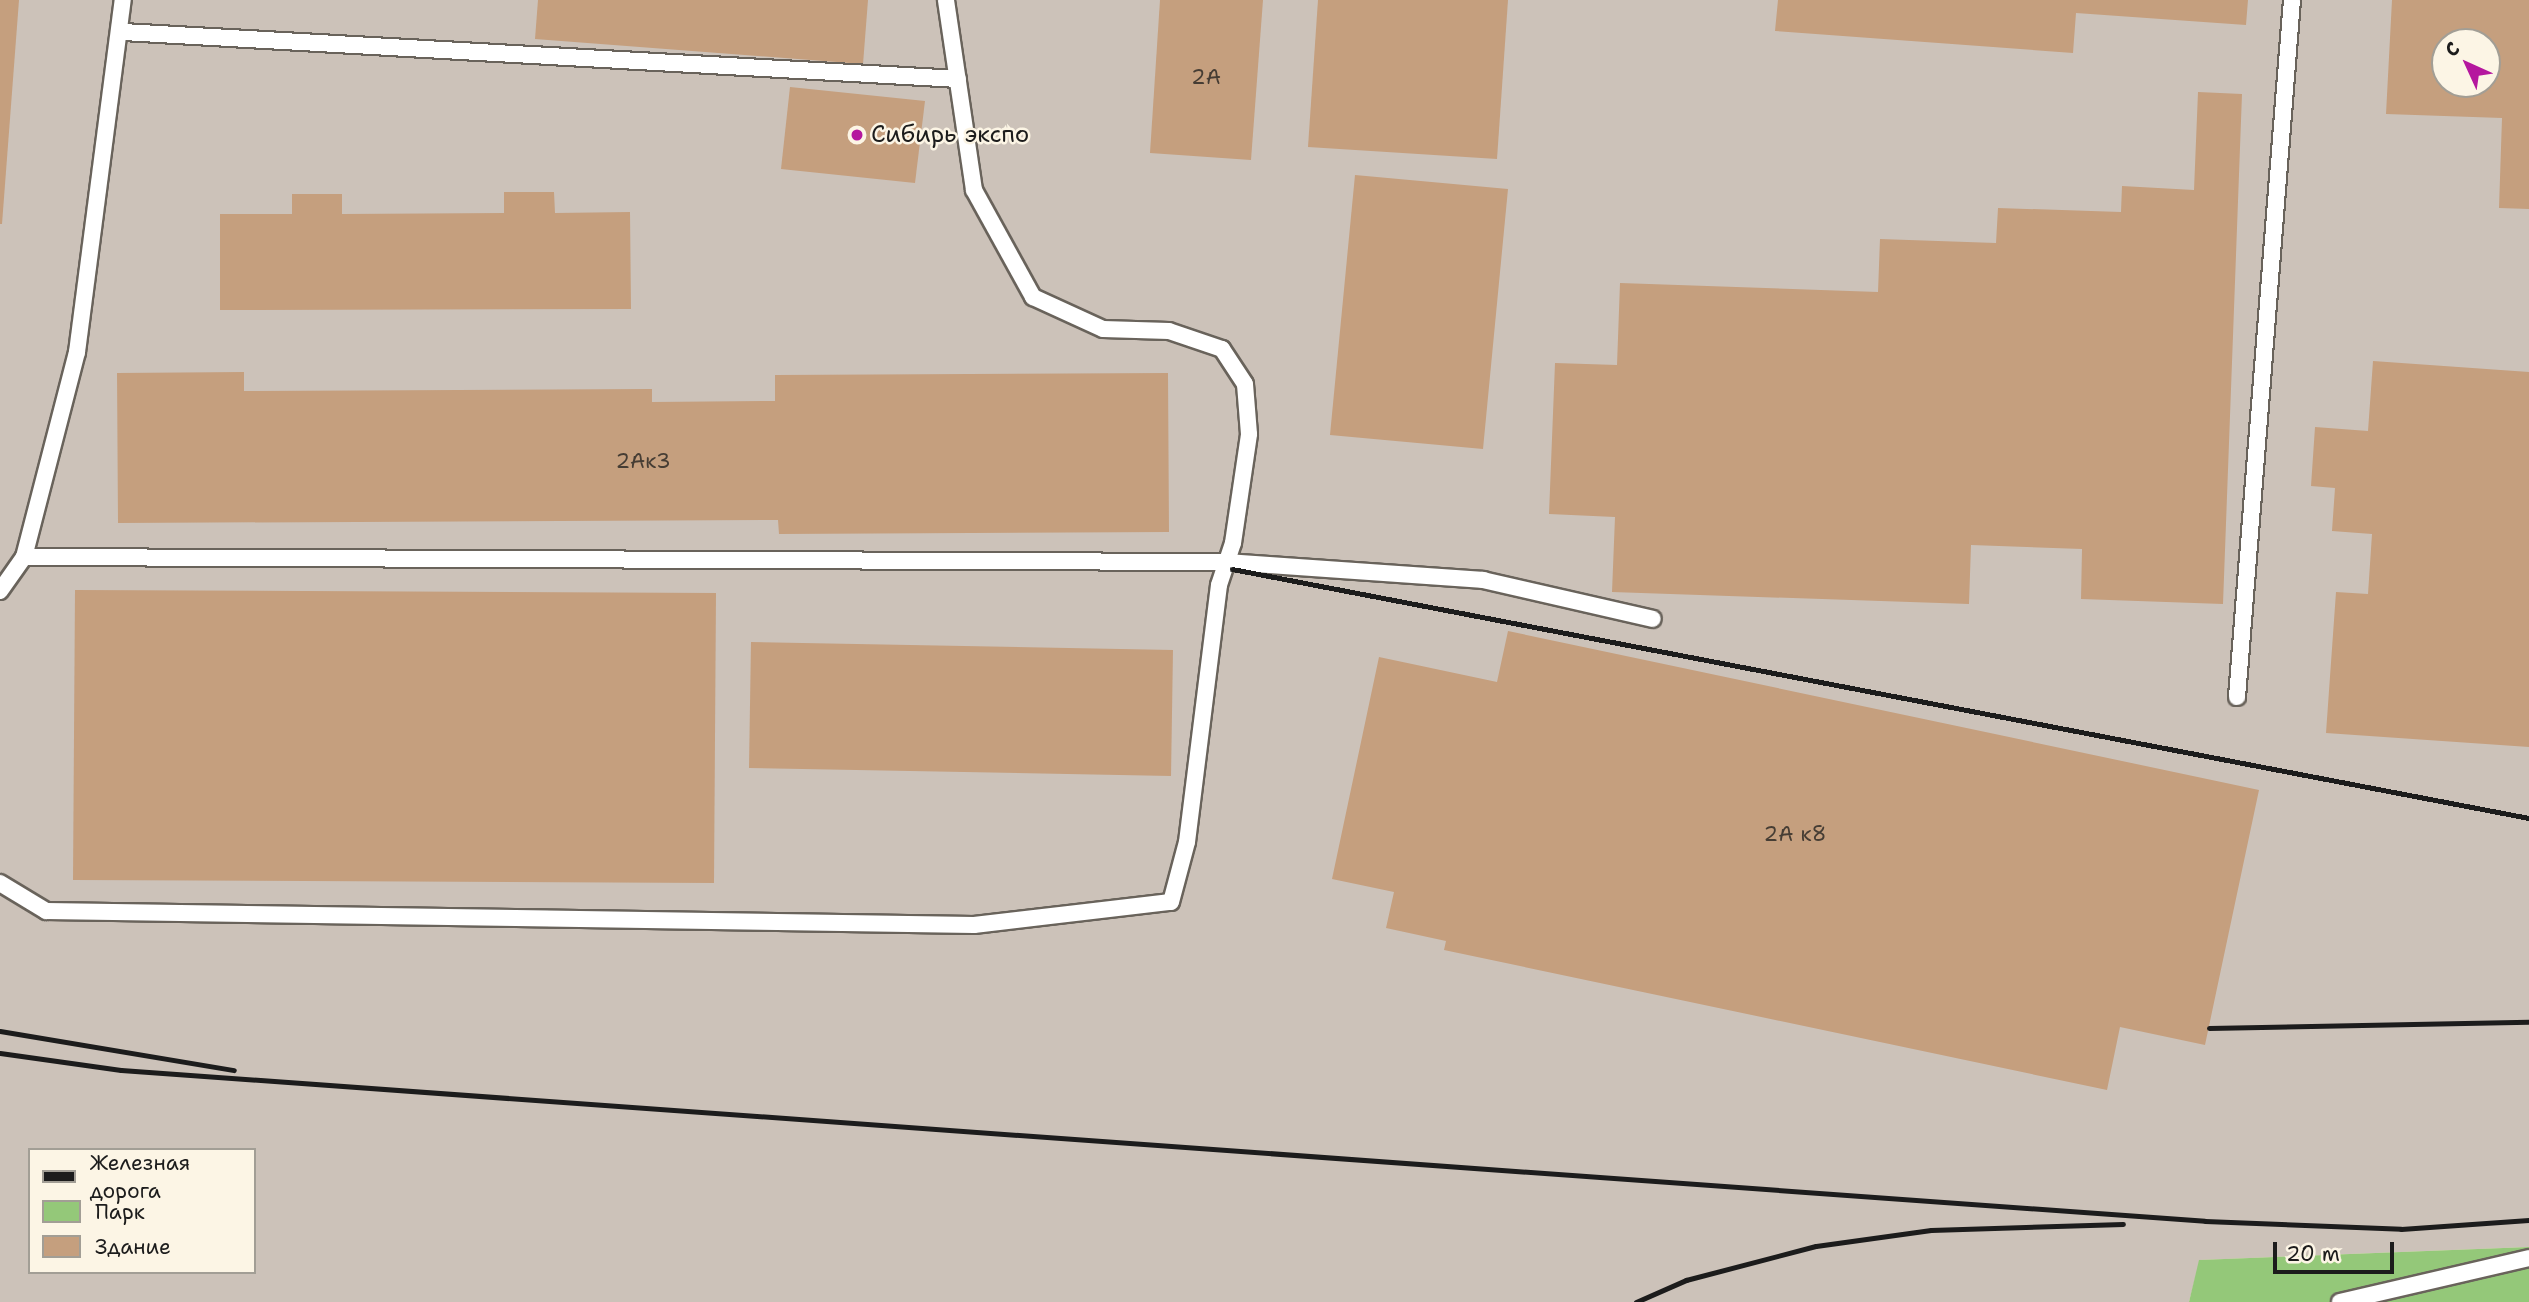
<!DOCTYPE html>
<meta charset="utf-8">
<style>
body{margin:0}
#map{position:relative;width:2529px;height:1302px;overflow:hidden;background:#f7e8d0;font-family:"Shantell Sans",sans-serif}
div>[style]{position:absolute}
.industrial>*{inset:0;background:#ccc2b9}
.green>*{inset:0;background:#94c879}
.building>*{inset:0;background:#c59f7e}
.roads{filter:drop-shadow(2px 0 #69635b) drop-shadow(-2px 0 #69635b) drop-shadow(0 2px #69635b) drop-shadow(0 -2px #69635b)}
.service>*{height:16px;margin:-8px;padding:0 8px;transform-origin:8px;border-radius:8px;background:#fff}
.rail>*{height:5px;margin:-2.5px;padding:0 2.5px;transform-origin:2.5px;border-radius:2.5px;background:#1c1c1c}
.dots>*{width:19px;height:19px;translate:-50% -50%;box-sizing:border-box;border:4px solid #fcf5e5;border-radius:50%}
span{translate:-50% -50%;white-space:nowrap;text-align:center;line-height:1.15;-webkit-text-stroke:5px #fcf5e5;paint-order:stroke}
.number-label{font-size:21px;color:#463d34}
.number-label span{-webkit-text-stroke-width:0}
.poi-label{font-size:24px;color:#1c1c1c}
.left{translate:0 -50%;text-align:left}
.legend{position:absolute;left:28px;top:1148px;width:228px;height:126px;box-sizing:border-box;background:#fcf5e5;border:2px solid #a29e95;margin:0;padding:9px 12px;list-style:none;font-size:21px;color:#1c1c1c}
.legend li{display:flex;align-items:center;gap:14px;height:35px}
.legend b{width:35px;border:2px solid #a29e95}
.north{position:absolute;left:2431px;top:28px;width:70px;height:70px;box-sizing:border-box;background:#fcf5e5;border:2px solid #a29e95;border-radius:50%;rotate:315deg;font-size:19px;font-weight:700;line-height:28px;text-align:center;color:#1c1c1c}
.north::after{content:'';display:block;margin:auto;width:24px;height:32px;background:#b5179e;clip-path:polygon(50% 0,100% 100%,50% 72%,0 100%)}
.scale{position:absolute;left:2273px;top:1242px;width:121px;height:32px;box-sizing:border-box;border:4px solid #1c1c1c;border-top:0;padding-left:9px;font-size:21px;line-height:24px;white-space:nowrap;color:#1c1c1c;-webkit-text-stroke:5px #fcf5e5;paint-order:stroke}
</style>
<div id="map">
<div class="industrial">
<div style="clip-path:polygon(evenodd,0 0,2529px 0,2529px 1247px,2200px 1260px,2189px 1302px,0 1302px,0 0,2445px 42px,2487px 42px,2487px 84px,2445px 84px,2445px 42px,0 0,30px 1150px,254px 1150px,254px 1272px,30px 1272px,30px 1150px)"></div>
</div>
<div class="green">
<div style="clip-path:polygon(2529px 1247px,2529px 1302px,2189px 1302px,2199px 1260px)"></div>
</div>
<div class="building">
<div style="clip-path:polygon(0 0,19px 0,2px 224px,0 224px)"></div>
<div style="clip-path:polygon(538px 0,868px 0,863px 64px,535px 39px)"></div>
<div style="clip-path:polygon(1160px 0,1263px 0,1251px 160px,1150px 153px)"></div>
<div style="clip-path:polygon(1318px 0,1508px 0,1497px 159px,1308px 147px)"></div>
<div style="clip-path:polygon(1778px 0,2248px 0,2246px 25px,2076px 13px,2073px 53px,1775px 31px)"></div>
<div style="clip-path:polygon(evenodd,2392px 0,2529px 0,2529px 209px,2499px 208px,2502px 118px,2386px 114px,2392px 0,2445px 42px,2487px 42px,2487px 84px,2445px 84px,2445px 42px)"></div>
<div style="clip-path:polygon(790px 87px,925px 101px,915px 183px,781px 169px)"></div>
<div style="clip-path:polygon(2198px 92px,2242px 94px,2223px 604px,2081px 599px,2082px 549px,1971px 545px,1969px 604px,1612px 592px,1615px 517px,1549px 514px,1555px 363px,1617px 365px,1620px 283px,1878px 292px,1880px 239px,1996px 243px,1998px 208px,2121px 212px,2122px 186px,2194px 190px)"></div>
<div style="clip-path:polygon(1355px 175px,1508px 189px,1483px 449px,1330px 435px)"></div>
<div style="clip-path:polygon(504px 192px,554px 192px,555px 213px,630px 212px,631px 309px,220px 310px,220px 214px,292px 214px,292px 194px,342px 194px,342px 214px,504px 213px)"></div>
<div style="clip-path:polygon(2373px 361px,2529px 372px,2529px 747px,2326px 733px,2336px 592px,2368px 594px,2372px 534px,2332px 531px,2335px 488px,2311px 486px,2315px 427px,2368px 431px)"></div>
<div style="clip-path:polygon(244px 372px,244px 391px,652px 389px,652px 402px,775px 401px,775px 375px,1168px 373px,1169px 532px,779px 534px,778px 520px,118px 523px,117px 373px)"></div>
<div style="clip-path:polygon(75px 590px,716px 593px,714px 883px,73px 880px)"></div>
<div style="clip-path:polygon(1508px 631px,2259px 790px,2205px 1045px,2120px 1027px,2107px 1090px,1444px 950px,1446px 941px,1386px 928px,1394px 892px,1332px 879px,1379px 657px,1497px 682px)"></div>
<div style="clip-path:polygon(751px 642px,1173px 650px,1171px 776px,749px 768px)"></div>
</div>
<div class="roads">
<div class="service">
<div style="left:123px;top:32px;width:836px;rotate:3.22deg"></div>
<div style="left:24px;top:557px;width:1203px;rotate:0.24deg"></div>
<div style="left:1227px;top:562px;width:257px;rotate:4deg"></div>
<div style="left:1483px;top:580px;width:174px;rotate:12.9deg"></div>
<div style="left:0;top:591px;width:42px;rotate:-54.8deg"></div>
<div style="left:24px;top:557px;width:212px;rotate:-75.5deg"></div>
<div style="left:77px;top:352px;width:355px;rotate:-82.6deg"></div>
<div style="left:2237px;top:697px;width:699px;rotate:-85.49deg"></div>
<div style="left:0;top:883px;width:54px;rotate:31.3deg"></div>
<div style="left:46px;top:911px;width:928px;rotate:0.86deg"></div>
<div style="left:974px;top:925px;width:198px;rotate:-6.7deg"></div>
<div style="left:1171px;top:902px;width:62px;rotate:-75.1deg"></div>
<div style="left:1187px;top:842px;width:259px;rotate:-82.9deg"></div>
<div style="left:1219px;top:585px;width:44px;rotate:-71.6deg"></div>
<div style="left:1233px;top:543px;width:110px;rotate:-81.6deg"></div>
<div style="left:1249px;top:434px;width:50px;rotate:-94.6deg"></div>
<div style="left:1245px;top:384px;width:42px;rotate:-123.3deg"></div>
<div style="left:1222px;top:349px;width:56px;rotate:-161.2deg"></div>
<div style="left:1169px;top:331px;width:66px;rotate:-178.3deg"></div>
<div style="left:1103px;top:329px;width:77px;rotate:-155.4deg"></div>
<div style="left:1033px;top:297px;width:122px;rotate:-118.9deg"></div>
<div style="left:974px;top:190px;width:192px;rotate:-98.4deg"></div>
<div style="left:2340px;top:1302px;width:194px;rotate:-13.1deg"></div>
</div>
</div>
<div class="rail">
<div style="left:1232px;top:569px;width:1321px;rotate:10.87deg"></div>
<div style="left:2209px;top:1028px;width:320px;rotate:-1.1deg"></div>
<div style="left:0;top:1031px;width:237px;rotate:9.5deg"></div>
<div style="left:0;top:1053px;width:122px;rotate:8deg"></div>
<div style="left:121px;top:1070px;width:2089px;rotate:4.14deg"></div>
<div style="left:2205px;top:1221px;width:196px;rotate:2.3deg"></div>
<div style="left:2401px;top:1229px;width:128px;rotate:-4deg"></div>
<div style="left:1636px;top:1302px;width:55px;rotate:-23.7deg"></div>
<div style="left:1686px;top:1280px;width:134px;rotate:-14.7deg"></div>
<div style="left:1816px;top:1246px;width:116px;rotate:-7.9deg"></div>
<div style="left:1931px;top:1230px;width:192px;rotate:-1.8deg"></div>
</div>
<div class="dots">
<div style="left:857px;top:135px;background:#b5179e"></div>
</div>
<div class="number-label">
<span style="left:1206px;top:77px">2А</span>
<span style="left:643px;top:461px">2Ак3</span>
<span style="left:1795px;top:834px">2А к8</span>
</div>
<div class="poi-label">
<span class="left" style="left:871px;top:135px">Сибирь экспо</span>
</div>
<ul class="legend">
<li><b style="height:9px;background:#1c1c1c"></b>Железная дорога</li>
<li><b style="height:19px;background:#94c879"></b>Парк</li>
<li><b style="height:19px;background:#c59f7e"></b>Здание</li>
</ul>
<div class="north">С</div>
<div class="scale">20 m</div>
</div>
